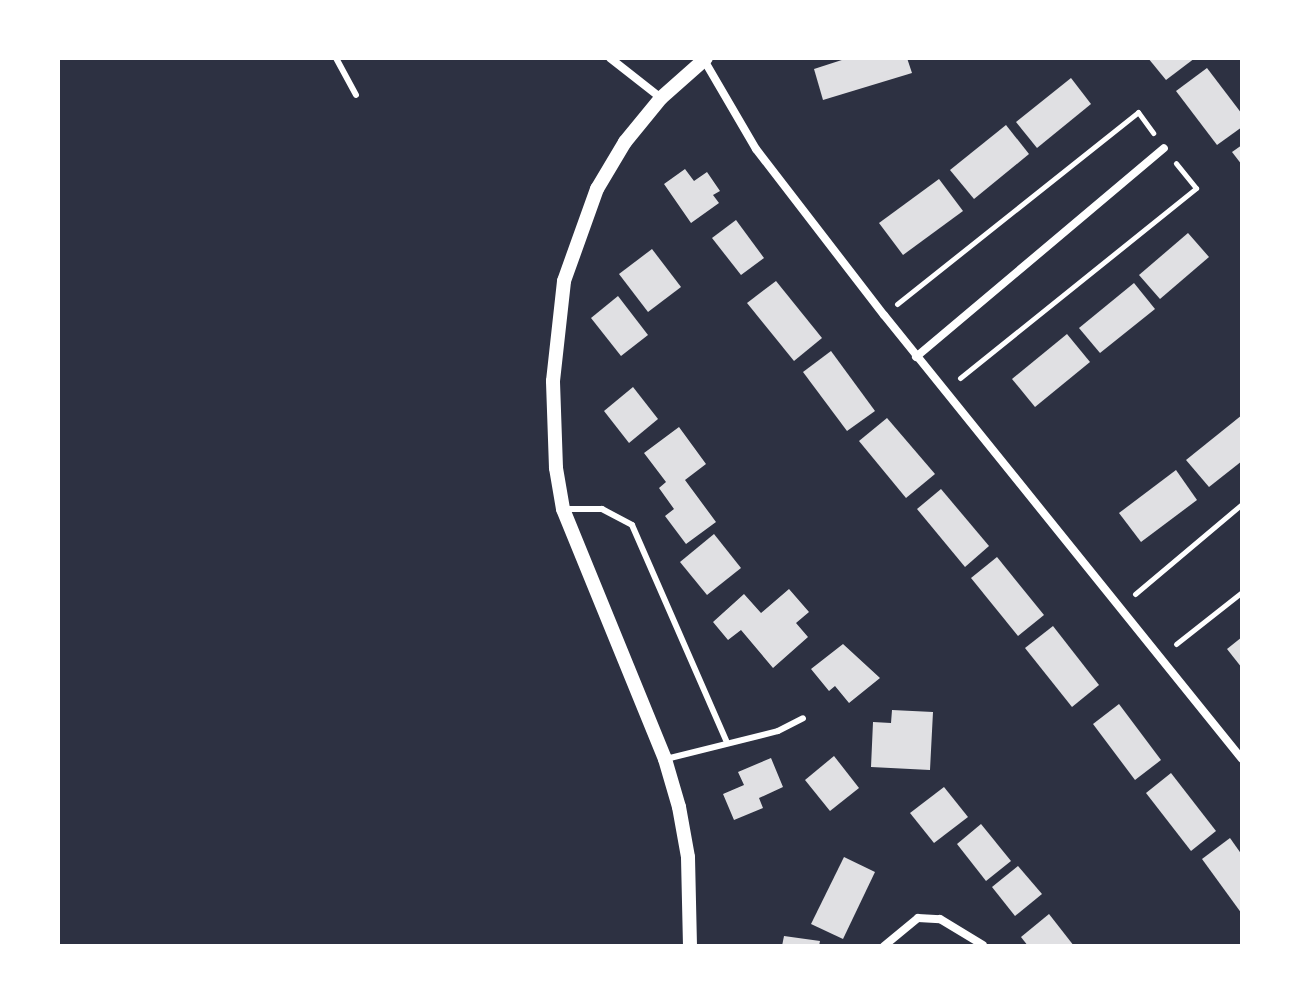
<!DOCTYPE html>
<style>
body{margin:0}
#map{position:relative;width:1300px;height:1004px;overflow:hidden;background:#2d3142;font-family:Lato,sans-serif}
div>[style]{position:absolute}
.building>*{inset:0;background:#e0e0e3}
.path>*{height:5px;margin:-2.5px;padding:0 2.5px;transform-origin:2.5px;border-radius:2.5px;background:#fff}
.service>*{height:6px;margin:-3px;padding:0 3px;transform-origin:3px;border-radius:3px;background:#fff}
.minor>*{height:8px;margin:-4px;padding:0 4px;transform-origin:4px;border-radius:4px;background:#fff}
.tertiary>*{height:14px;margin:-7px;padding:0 7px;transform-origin:7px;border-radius:7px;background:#fff}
span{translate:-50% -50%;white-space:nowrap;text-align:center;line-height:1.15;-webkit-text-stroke:6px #fff;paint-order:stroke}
.frame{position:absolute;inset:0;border:60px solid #fff;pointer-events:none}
</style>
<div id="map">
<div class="building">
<div style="clip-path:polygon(848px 58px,907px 58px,912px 73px,823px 100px,814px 69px)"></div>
<div style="clip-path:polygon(1148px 58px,1195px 58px,1166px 80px)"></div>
<div style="clip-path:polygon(1207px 68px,1242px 114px,1242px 127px,1217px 145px,1176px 91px)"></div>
<div style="clip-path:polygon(1071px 78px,1091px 104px,1037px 148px,1016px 122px)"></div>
<div style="clip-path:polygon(1006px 125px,1029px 154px,974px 199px,950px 170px)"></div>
<div style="clip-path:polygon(1242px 145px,1242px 165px,1232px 152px)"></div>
<div style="clip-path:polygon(685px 169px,694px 181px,707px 172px,720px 191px,713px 195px,719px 203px,691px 223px,664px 184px)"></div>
<div style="clip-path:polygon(939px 179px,963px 211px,903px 255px,879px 223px)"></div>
<div style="clip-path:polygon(736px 220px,764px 258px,741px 275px,712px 238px)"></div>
<div style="clip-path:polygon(1188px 233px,1209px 257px,1160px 299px,1139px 275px)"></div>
<div style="clip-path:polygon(652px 249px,681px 287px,648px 312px,619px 274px)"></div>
<div style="clip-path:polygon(776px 281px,822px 338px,794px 361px,747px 303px)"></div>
<div style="clip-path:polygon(1134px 283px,1155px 309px,1100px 353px,1079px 328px)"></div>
<div style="clip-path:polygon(618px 296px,648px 335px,621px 356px,591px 318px)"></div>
<div style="clip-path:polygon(1067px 334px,1090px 362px,1035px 407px,1012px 379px)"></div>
<div style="clip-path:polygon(831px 351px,875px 411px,847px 431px,803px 372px)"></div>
<div style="clip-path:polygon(633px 387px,658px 419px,629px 443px,604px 411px)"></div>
<div style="clip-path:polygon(1242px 415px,1242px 461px,1209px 487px,1186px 460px)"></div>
<div style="clip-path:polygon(887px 418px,935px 474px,906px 498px,859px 441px)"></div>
<div style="clip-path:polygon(679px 427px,706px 464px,685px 480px,716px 522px,686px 544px,665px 516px,674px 509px,659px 488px,666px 482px,644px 453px)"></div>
<div style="clip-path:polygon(1176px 470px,1197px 500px,1141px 542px,1119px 513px)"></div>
<div style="clip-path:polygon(941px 489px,989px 546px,965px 567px,917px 509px)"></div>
<div style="clip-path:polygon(714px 534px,741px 568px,707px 595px,680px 562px)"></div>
<div style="clip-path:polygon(997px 557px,1044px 615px,1018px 636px,971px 578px)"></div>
<div style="clip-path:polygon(789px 589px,809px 612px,796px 623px,808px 637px,773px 668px,741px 630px,728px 640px,713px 622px,744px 594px,761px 613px)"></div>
<div style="clip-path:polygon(1053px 626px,1099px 685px,1072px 707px,1025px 648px)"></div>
<div style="clip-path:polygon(1242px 637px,1242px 668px,1227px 649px)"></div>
<div style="clip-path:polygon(843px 644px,880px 678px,849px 703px,835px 686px,829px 691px,811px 669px)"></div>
<div style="clip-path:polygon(1119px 704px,1161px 760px,1135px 780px,1093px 724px)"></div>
<div style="clip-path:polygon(892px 710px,933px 712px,930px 770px,871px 767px,873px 722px,891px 723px)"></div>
<div style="clip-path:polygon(834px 756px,859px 788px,830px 811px,805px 780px)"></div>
<div style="clip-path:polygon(771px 758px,783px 787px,759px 798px,763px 808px,734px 820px,723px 794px,744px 785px,738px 772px)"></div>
<div style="clip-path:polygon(1171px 773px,1216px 831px,1191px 851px,1146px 793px)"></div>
<div style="clip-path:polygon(944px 787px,968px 817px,934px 843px,910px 813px)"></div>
<div style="clip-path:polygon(981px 824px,1011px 861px,986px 881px,957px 844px)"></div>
<div style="clip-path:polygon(1230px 838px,1242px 855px,1242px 914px,1202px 859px)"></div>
<div style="clip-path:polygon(844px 857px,875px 872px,843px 939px,811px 924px)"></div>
<div style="clip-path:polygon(1018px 866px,1042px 894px,1015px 916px,992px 887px)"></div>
<div style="clip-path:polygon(1049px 914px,1074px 946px,1028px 946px,1021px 937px)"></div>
<div style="clip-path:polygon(784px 936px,820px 941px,819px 946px,782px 946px)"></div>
</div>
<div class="path">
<div style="left:897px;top:304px;width:308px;rotate:-38.5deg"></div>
<div style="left:1138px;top:112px;width:26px;rotate:54deg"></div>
<div style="left:960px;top:378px;width:303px;rotate:-38.8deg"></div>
<div style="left:1196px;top:188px;width:32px;rotate:-129deg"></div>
<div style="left:1135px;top:594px;width:140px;rotate:-40.1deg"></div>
<div style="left:1176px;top:644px;width:84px;rotate:-38.2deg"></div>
</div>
<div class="service">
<div style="left:336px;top:58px;width:42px;rotate:61.6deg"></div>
<div style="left:563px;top:509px;width:39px"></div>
<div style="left:602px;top:509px;width:34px;rotate:28deg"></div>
<div style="left:632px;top:525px;width:235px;rotate:66.4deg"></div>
<div style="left:666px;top:759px;width:115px;rotate:-14deg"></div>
<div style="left:778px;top:731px;width:28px;rotate:-27deg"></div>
</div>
<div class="minor">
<div style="left:610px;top:58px;width:65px;rotate:38.1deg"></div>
<div style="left:704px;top:60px;width:103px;rotate:59.7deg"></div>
<div style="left:756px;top:149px;width:210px;rotate:52.4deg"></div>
<div style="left:884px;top:315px;width:570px;rotate:51.12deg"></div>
<div style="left:916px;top:357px;width:324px;rotate:-40.1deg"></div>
<div style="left:884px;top:946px;width:44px;rotate:-39.5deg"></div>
<div style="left:918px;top:918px;width:22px;rotate:3deg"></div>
<div style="left:940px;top:919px;width:50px;rotate:31.2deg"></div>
</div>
<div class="tertiary">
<div style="left:690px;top:946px;width:89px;rotate:-91.3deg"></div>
<div style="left:688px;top:857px;width:51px;rotate:-100.2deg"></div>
<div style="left:679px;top:807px;width:50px;rotate:-106.3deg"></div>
<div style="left:665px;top:759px;width:270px;rotate:-112.2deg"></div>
<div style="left:563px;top:509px;width:42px;rotate:-99.7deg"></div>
<div style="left:556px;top:468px;width:87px;rotate:-92deg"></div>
<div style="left:553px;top:381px;width:101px;rotate:-83.7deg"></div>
<div style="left:564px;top:281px;width:98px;rotate:-70.3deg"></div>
<div style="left:597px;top:189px;width:55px;rotate:-59.2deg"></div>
<div style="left:625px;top:142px;width:57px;rotate:-50.7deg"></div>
<div style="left:661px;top:98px;width:60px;rotate:-41.6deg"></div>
</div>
<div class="frame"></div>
</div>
